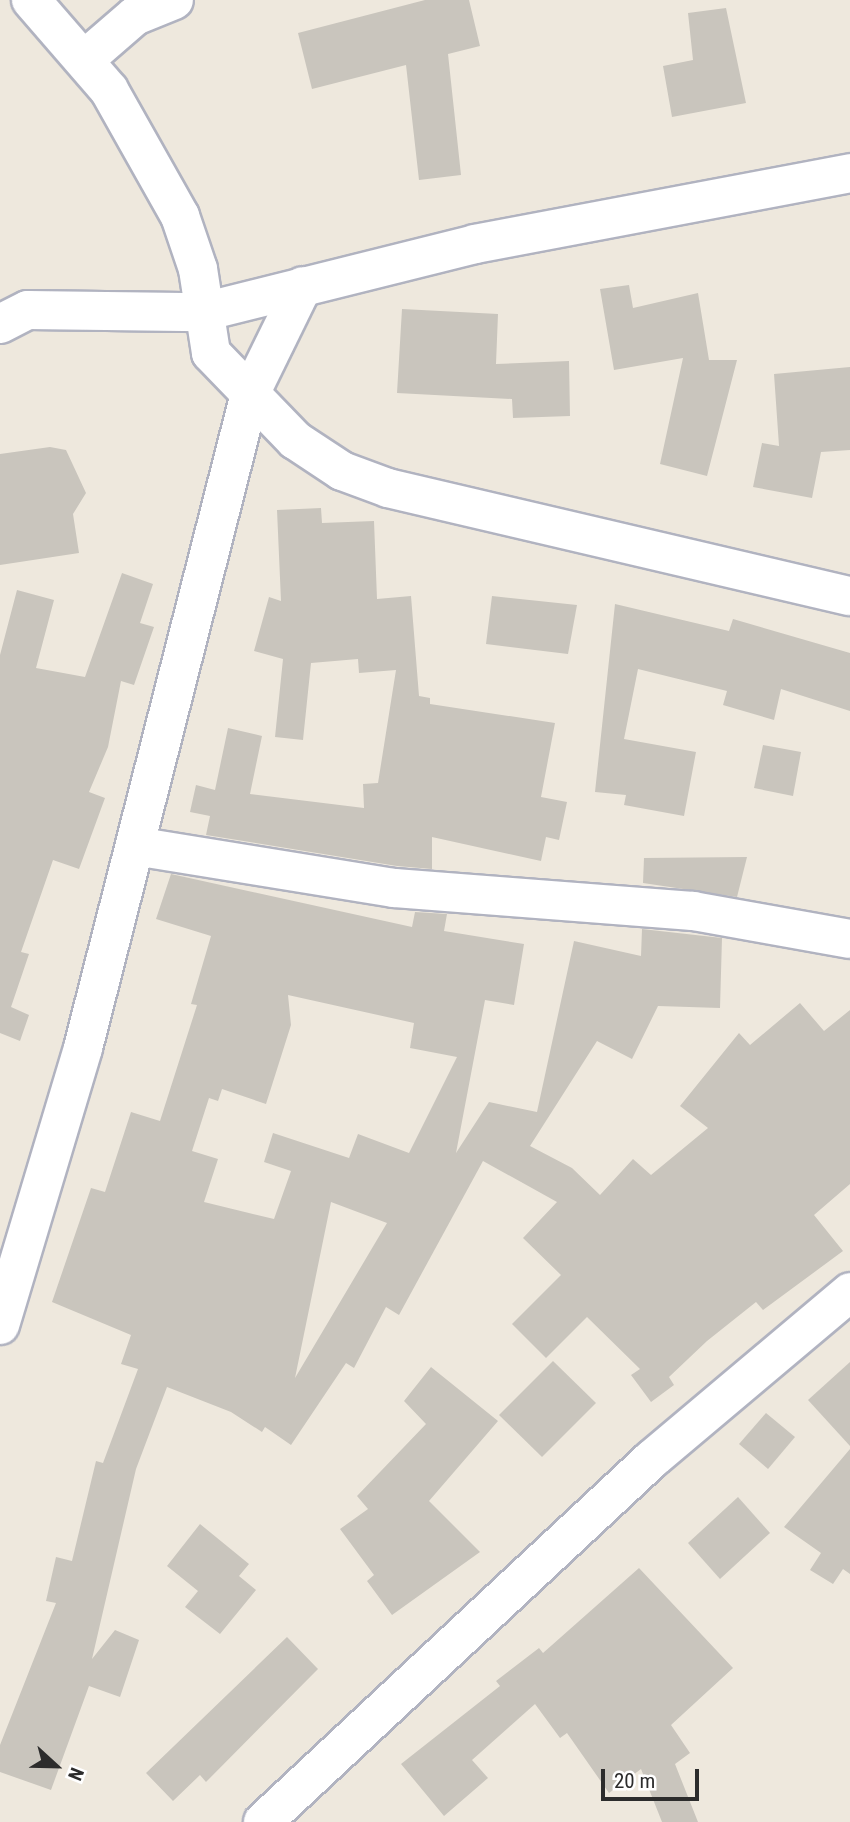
<!DOCTYPE html>
<style>
body{margin:0}
#map{position:relative;width:850px;height:1822px;overflow:hidden;background:#eee8dd;font-family:"Roboto Condensed",sans-serif}
div>[style]{position:absolute}
.building>*{inset:0;background:#c9c5bd}
.roads{filter:drop-shadow(2px 0 #b1b3c0) drop-shadow(-2px 0 #b1b3c0) drop-shadow(0 2px #b1b3c0) drop-shadow(0 -2px #b1b3c0)}
.minor>*{height:38px;margin:-19px;padding:0 19px;transform-origin:19px;border-radius:19px;background:#fff}
span{translate:-50% -50%;white-space:nowrap;text-align:center;line-height:1.15;-webkit-text-stroke:5px #fff;paint-order:stroke}
.north{position:absolute;left:21px;top:1731px;width:70px;height:70px;-webkit-text-stroke:5px #fff;paint-order:stroke;rotate:112deg;font-size:19px;font-weight:700;line-height:28px;text-align:center;color:#2c2c2c}
.north::after{content:'';display:block;margin:auto;width:24px;height:32px;background:#2c2c2c;clip-path:polygon(50% 0,100% 100%,50% 72%,0 100%)}
.scale{position:absolute;left:601px;top:1769px;width:98px;height:32px;box-sizing:border-box;border:4px solid #2c2c2c;border-top:0;padding-left:9px;font-size:21px;line-height:24px;white-space:nowrap;color:#2c2c2c;-webkit-text-stroke:5px #fff;paint-order:stroke}
</style>
<div id="map">
<div class="building">
<div style="clip-path:polygon(425px 0,469px 0,480px 46px,448px 54px,461px 175px,419px 180px,406px 65px,312px 89px,298px 33px)"></div>
<div style="clip-path:polygon(726px 8px,746px 103px,672px 117px,663px 66px,693px 60px,688px 13px)"></div>
<div style="clip-path:polygon(629px 285px,633px 308px,698px 293px,709px 360px,737px 360px,707px 476px,660px 464px,683px 358px,614px 370px,600px 289px)"></div>
<div style="clip-path:polygon(402px 309px,498px 314px,496px 364px,569px 361px,570px 416px,513px 418px,512px 399px,397px 393px)"></div>
<div style="clip-path:polygon(850px 367px,850px 450px,821px 452px,812px 498px,753px 487px,762px 443px,779px 446px,774px 374px)"></div>
<div style="clip-path:polygon(50px 447px,66px 450px,86px 493px,73px 514px,79px 553px,0 565px,0 454px)"></div>
<div style="clip-path:polygon(321px 508px,322px 523px,374px 521px,377px 599px,411px 596px,419px 696px,430px 698px,430px 704px,555px 723px,541px 797px,567px 802px,559px 840px,546px 837px,541px 861px,432px 837px,432px 869px,397px 866px,206px 835px,210px 816px,190px 812px,196px 785px,215px 790px,228px 728px,262px 736px,250px 794px,364px 808px,363px 784px,378px 783px,396px 670px,359px 673px,358px 659px,311px 663px,303px 740px,275px 737px,283px 659px,254px 651px,269px 597px,281px 601px,277px 510px)"></div>
<div style="clip-path:polygon(122px 573px,153px 584px,140px 623px,154px 627px,134px 685px,121px 681px,108px 747px,89px 792px,105px 798px,79px 869px,53px 860px,21px 952px,29px 954px,11px 1007px,29px 1015px,20px 1041px,0 1033px,0 655px,17px 590px,54px 600px,36px 668px,85px 677px)"></div>
<div style="clip-path:polygon(492px 596px,577px 605px,568px 654px,486px 644px)"></div>
<div style="clip-path:polygon(615px 604px,729px 631px,733px 619px,850px 653px,850px 711px,781px 689px,774px 720px,723px 705px,727px 691px,638px 669px,624px 739px,696px 752px,684px 816px,624px 805px,626px 795px,595px 792px)"></div>
<div style="clip-path:polygon(763px 745px,801px 752px,793px 796px,754px 788px)"></div>
<div style="clip-path:polygon(747px 857px,737px 897px,643px 883px,644px 858px)"></div>
<div style="clip-path:polygon(evenodd,171px 874px,412px 927px,415px 912px,447px 914px,444px 931px,524px 944px,514px 1005px,485px 1000px,456px 1153px,489px 1102px,537px 1112px,574px 941px,641px 956px,642px 929px,722px 938px,720px 1008px,658px 1006px,632px 1059px,597px 1041px,530px 1146px,572px 1168px,600px 1195px,633px 1159px,651px 1175px,708px 1128px,680px 1106px,739px 1033px,750px 1045px,800px 1003px,824px 1031px,850px 1010px,850px 1184px,814px 1215px,843px 1251px,763px 1310px,756px 1302px,707px 1341px,669px 1377px,674px 1385px,651px 1402px,631px 1375px,640px 1369px,587px 1317px,546px 1358px,512px 1324px,561px 1275px,523px 1238px,557px 1202px,483px 1161px,399px 1315px,386px 1307px,354px 1368px,346px 1363px,291px 1445px,265px 1427px,262px 1432px,231px 1412px,167px 1387px,136px 1469px,92px 1659px,115px 1630px,139px 1640px,120px 1697px,89px 1686px,51px 1790px,0 1772px,0 1745px,56px 1603px,46px 1601px,56px 1557px,72px 1561px,96px 1461px,103px 1463px,138px 1369px,121px 1364px,131px 1335px,52px 1302px,91px 1188px,105px 1192px,131px 1112px,160px 1121px,197px 1005px,191px 1004px,211px 936px,156px 919px,171px 874px,288px 995px,414px 1023px,410px 1048px,457px 1057px,409px 1153px,358px 1134px,349px 1158px,273px 1133px,264px 1162px,291px 1171px,274px 1219px,204px 1202px,218px 1159px,192px 1151px,209px 1098px,218px 1101px,222px 1089px,266px 1104px,291px 1025px,288px 995px,171px 874px,331px 1202px,387px 1223px,295px 1378px,331px 1202px)"></div>
<div style="clip-path:polygon(553px 1361px,596px 1403px,542px 1457px,499px 1415px)"></div>
<div style="clip-path:polygon(850px 1362px,850px 1446px,808px 1400px)"></div>
<div style="clip-path:polygon(431px 1367px,498px 1421px,429px 1501px,480px 1552px,392px 1615px,367px 1581px,374px 1575px,340px 1529px,368px 1509px,357px 1496px,426px 1424px,404px 1401px)"></div>
<div style="clip-path:polygon(766px 1413px,795px 1437px,768px 1469px,739px 1444px)"></div>
<div style="clip-path:polygon(850px 1449px,850px 1574px,843px 1569px,833px 1584px,810px 1570px,821px 1553px,784px 1527px)"></div>
<div style="clip-path:polygon(738px 1497px,770px 1533px,720px 1579px,688px 1543px)"></div>
<div style="clip-path:polygon(200px 1524px,249px 1564px,239px 1576px,256px 1590px,220px 1634px,185px 1607px,198px 1591px,167px 1566px)"></div>
<div style="clip-path:polygon(639px 1568px,733px 1668px,671px 1725px,690px 1753px,675px 1764px,698px 1822px,662px 1822px,641px 1769px,609px 1793px,567px 1733px,560px 1738px,535px 1704px,472px 1760px,488px 1778px,444px 1816px,401px 1764px,500px 1686px,496px 1681px,539px 1648px,543px 1653px)"></div>
<div style="clip-path:polygon(287px 1637px,318px 1669px,206px 1782px,200px 1775px,173px 1801px,146px 1773px)"></div>
</div>
<div class="roads">
<div class="minor">
<div style="left:31px;top:0;width:119px;rotate:49.1deg"></div>
<div style="left:109px;top:90px;width:145px;rotate:60.6deg"></div>
<div style="left:180px;top:216px;width:56px;rotate:71.2deg"></div>
<div style="left:198px;top:269px;width:85px;rotate:81.2deg"></div>
<div style="left:211px;top:353px;width:121px;rotate:46deg"></div>
<div style="left:295px;top:440px;width:56px;rotate:33.4deg"></div>
<div style="left:342px;top:471px;width:49px;rotate:20.3deg"></div>
<div style="left:388px;top:488px;width:474px;rotate:13.2deg"></div>
<div style="left:84px;top:60px;width:67px;rotate:-40.8deg"></div>
<div style="left:135px;top:16px;width:42px;rotate:-22.3deg"></div>
<div style="left:0;top:324px;width:31px;rotate:-27deg"></div>
<div style="left:28px;top:310px;width:175px;rotate:0.7deg"></div>
<div style="left:203px;top:312px;width:280px;rotate:-14deg"></div>
<div style="left:475px;top:244px;width:382px;rotate:-10.7deg"></div>
<div style="left:135px;top:846px;width:262px;rotate:9.2deg"></div>
<div style="left:394px;top:888px;width:300px;rotate:4.4deg"></div>
<div style="left:693px;top:911px;width:159px;rotate:10.1deg"></div>
<div style="left:0;top:1325px;width:289px;rotate:-73.3deg"></div>
<div style="left:83px;top:1048px;width:675px;rotate:-75.68deg"></div>
<div style="left:250px;top:394px;width:120px;rotate:-63.9deg"></div>
<div style="left:263px;top:1822px;width:532px;rotate:-43.02deg"></div>
<div style="left:652px;top:1459px;width:259px;rotate:-40.1deg"></div>
</div>
</div>
<div class="north">N</div>
<div class="scale">20 m</div>
</div>
